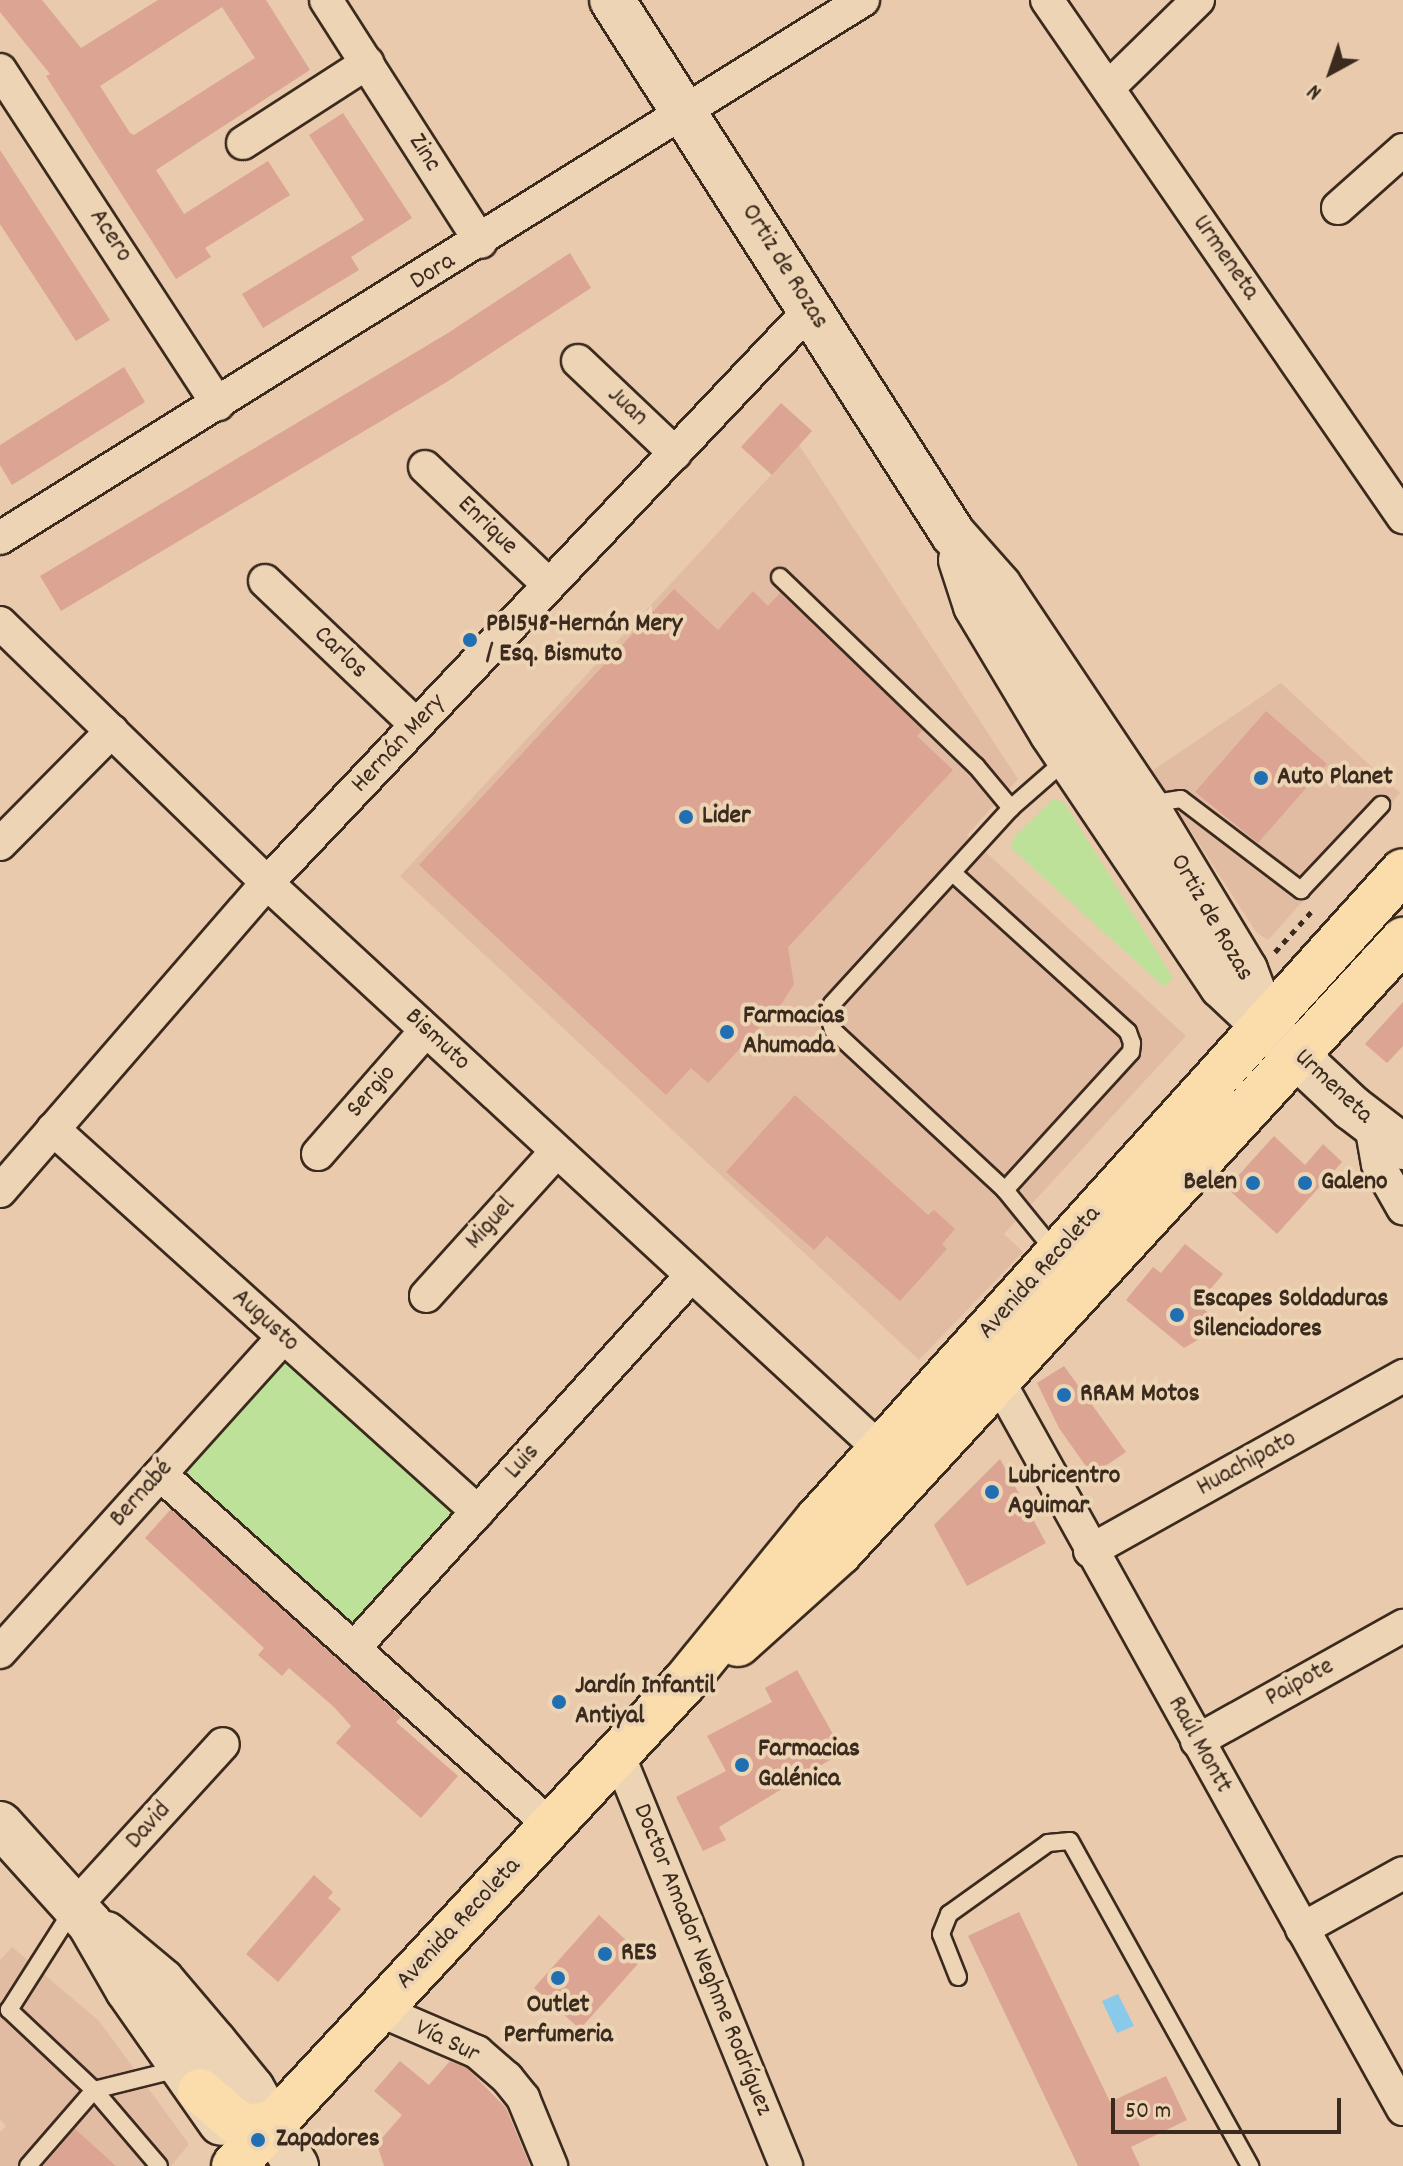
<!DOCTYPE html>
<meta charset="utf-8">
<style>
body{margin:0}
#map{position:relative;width:1403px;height:2166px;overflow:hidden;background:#e9caad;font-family:Dekko,sans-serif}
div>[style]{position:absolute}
.built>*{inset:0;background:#e2bca2}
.green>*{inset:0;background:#bee19a}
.water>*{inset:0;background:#89c9ea}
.building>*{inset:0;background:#dba493}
.path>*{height:5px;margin-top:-2.5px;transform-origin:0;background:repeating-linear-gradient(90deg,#3b2a1e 0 6px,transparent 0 12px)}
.roads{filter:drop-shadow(2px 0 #3b2a1e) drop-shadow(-2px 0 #3b2a1e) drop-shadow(0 2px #3b2a1e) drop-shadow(0 -2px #3b2a1e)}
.lane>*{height:16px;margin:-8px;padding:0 8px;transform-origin:8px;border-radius:8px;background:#ecd4b4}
.street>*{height:32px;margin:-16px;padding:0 16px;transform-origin:16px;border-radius:16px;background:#ecd4b4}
.secondary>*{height:44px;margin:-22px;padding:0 22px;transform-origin:22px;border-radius:22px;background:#ecd4b4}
.primary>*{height:44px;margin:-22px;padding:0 22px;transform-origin:22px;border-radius:22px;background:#faddab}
.dots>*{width:22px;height:22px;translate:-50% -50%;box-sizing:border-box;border:4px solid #ecd4b4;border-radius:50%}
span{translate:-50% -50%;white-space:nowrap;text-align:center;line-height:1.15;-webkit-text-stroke:8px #ecd4b4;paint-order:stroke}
.street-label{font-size:26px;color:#3b2a1e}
.poi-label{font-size:26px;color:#3b2a1e;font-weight:700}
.left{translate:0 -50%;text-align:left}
.right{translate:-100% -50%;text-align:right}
.north{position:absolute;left:1291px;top:32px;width:80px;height:80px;-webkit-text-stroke:6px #ecd4b4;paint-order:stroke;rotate:220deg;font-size:22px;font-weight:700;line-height:32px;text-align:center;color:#3b2a1e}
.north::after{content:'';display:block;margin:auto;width:28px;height:36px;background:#3b2a1e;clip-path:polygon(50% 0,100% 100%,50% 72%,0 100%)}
.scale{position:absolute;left:1111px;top:2098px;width:230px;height:36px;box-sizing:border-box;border:4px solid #3b2a1e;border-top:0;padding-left:10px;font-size:24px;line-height:28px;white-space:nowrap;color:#3b2a1e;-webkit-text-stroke:6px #ecd4b4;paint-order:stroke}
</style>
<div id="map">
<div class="built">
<div style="clip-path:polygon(799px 445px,1018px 779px,967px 835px,1186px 1036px,1004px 1234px,1023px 1252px,919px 1360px,400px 876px)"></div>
<div style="clip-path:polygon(1281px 683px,1400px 793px,1268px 940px,1256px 932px,1152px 771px)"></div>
<div style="clip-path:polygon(12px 1947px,99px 2021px,189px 2144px,171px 2166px,0 2166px,0 2132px,6px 2126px,0 2119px,0 1960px)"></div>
</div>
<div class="green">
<div style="clip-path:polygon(1053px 799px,1064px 802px,1173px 978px,1164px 987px,1011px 848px,1014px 837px)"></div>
<div style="clip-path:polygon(282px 1360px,462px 1519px,359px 1636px,179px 1477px)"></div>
</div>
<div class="water">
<div style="clip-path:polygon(1118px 1994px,1134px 2026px,1117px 2033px,1102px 2001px)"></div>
</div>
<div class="building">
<div style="clip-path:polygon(evenodd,0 0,42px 0,81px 48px,158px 0,266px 0,310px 70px,156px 170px,184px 214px,268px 161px,290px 195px,205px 248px,211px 257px,176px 279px,46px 76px,50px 74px,0 12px,0 0,222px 7px,255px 58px,134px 135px,130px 133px,100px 86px,222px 7px)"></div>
<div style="clip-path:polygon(343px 113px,412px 218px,351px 257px,359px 270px,263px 328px,242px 294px,364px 220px,309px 135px)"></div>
<div style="clip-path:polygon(0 150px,110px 320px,76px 341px,0 224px)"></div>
<div style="clip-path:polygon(570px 253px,591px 288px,445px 383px,61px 611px,40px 576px,448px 333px)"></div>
<div style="clip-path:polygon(124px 367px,145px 402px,12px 485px,0 465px,0 445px)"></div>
<div style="clip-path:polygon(781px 403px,812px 431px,772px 475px,741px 447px)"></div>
<div style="clip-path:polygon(674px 589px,718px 630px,753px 591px,768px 606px,780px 593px,923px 730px,917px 736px,953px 770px,788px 947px,794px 984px,782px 1003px,708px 1083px,691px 1068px,666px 1095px,419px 865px)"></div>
<div style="clip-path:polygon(1266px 711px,1327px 764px,1258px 843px,1195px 792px)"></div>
<div style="clip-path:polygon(1403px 1002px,1403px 1046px,1387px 1063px,1365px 1044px)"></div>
<div style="clip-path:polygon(795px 1095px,928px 1215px,934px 1210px,955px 1229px,942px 1244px,947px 1249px,900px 1301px,827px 1236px,814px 1250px,726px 1172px)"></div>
<div style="clip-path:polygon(1274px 1136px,1305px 1165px,1323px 1144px,1342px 1162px,1277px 1234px,1227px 1188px)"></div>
<div style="clip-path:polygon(1185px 1244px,1223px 1274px,1198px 1304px,1223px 1325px,1184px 1348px,1126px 1300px,1153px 1267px,1161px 1273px)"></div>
<div style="clip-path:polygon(1064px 1366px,1126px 1452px,1092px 1475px,1059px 1428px,1037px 1383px)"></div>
<div style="clip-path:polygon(1000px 1459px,1046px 1543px,967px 1586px,934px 1525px)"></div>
<div style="clip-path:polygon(171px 1509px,401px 1717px,396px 1722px,458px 1776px,421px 1818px,336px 1743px,351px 1726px,334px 1707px,289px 1668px,282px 1676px,258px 1655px,264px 1648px,145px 1538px)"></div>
<div style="clip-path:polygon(797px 1670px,843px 1752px,719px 1827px,726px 1840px,703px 1851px,676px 1797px,726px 1771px,707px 1736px,772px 1702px,765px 1688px)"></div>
<div style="clip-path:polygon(314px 1875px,333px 1892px,328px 1898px,341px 1909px,278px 1982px,246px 1954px)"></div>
<div style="clip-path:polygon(1019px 1912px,1110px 2102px,1166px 2076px,1187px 2120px,1131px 2147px,1140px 2166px,1078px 2166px,968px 1936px)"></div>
<div style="clip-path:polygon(599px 1915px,644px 1957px,580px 2029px,534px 1988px)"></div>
<div style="clip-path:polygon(400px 2061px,429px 2085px,450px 2061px,467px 2068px,506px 2108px,530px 2166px,384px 2166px,377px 2144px,402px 2115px,374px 2091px)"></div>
<div style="clip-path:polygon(75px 2129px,116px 2166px,43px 2166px)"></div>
</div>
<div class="path">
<div style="left:1275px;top:952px;width:54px;rotate:-48deg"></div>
</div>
<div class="roads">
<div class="lane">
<div style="left:780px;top:577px;width:272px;rotate:44deg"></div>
<div style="left:976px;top:766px;width:55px;rotate:50.2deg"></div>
<div style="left:1149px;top:804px;width:32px;rotate:-9deg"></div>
<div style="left:1181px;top:799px;width:151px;rotate:37.2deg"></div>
<div style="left:1301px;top:890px;width:117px;rotate:-46.7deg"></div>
<div style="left:954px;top:874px;width:235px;rotate:42.2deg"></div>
<div style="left:1128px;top:1032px;width:12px;rotate:70deg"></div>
<div style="left:1132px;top:1043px;width:9px;rotate:96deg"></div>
<div style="left:1131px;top:1052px;width:187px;rotate:132.4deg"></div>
<div style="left:1057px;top:1254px;width:82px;rotate:-129.1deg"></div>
<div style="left:1005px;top:1190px;width:235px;rotate:-137.1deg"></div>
<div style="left:833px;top:1030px;width:14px;rotate:-107deg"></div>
<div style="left:829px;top:1017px;width:13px;rotate:-77deg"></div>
<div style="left:832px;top:1004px;width:265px;rotate:-47.6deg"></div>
<div style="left:1011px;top:808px;width:74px;rotate:-41.2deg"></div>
<div style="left:958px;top:1977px;width:46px;rotate:-111.6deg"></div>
<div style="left:941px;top:1934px;width:22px;rotate:-68deg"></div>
<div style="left:949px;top:1914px;width:122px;rotate:-35.6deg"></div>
<div style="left:1048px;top:1843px;width:22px;rotate:-5deg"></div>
<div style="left:1070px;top:1841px;width:372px;rotate:61deg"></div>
<div style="left:28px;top:2166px;width:101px;rotate:-49deg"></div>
<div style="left:94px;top:2090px;width:117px;rotate:-136.7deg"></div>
<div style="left:9px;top:2010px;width:120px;rotate:-57.6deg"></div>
<div style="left:159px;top:2166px;width:100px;rotate:-130.5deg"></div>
<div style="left:94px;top:2090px;width:87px;rotate:-14deg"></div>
</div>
<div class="street">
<div style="left:326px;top:0;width:287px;rotate:57.4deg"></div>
<div style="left:1047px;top:0;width:628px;rotate:55.45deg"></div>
<div style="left:0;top:70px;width:399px;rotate:56.9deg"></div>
<div style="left:1108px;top:88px;width:126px;rotate:-44.4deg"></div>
<div style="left:243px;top:143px;width:148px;rotate:-32.8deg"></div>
<div style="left:1338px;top:208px;width:87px;rotate:-41.7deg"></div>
<div style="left:578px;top:361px;width:134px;rotate:43.5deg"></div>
<div style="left:425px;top:467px;width:171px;rotate:43.6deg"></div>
<div style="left:0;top:538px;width:1017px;rotate:-31.94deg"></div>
<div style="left:265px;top:581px;width:209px;rotate:43.6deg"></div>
<div style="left:0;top:623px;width:373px;rotate:44.2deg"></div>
<div style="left:267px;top:883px;width:836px;rotate:42.72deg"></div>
<div style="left:0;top:844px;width:159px;rotate:-45.3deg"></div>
<div style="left:1371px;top:1125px;width:40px;rotate:80deg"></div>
<div style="left:1378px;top:1164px;width:51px;rotate:60.4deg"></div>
<div style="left:53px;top:1129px;width:572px;rotate:42.02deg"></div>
<div style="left:318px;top:1154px;width:164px;rotate:-48.9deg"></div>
<div style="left:0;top:1191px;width:408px;rotate:-49.1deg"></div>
<div style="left:267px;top:883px;width:791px;rotate:-46.54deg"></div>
<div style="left:426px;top:1296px;width:195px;rotate:-47.9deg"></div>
<div style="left:998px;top:1380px;width:834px;rotate:60.95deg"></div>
<div style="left:160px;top:1474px;width:526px;rotate:42deg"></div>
<div style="left:1090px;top:1551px;width:359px;rotate:-29.2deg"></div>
<div style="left:354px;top:1648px;width:502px;rotate:-47.83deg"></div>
<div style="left:0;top:1652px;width:424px;rotate:-48deg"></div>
<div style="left:1197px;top:1741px;width:236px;rotate:-29.2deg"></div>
<div style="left:618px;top:1754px;width:445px;rotate:67.8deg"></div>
<div style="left:75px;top:1906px;width:219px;rotate:-47.6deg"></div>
<div style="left:1302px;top:1929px;width:115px;rotate:-29deg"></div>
<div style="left:379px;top:2010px;width:107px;rotate:23.2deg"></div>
<div style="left:477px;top:2052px;width:40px;rotate:41deg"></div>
<div style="left:507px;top:2078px;width:26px;rotate:51deg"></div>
<div style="left:523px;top:2098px;width:74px;rotate:67.6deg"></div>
</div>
<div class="secondary">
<div style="left:612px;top:0;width:634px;rotate:57.44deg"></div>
<div style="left:953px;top:534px;width:69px;rotate:48.5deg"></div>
<div style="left:999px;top:586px;width:265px;rotate:56.2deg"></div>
<div style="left:1146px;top:806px;width:192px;rotate:58.9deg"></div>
<div style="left:1245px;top:970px;width:57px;rotate:69.3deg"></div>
<div style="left:961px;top:560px;width:48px;rotate:71.9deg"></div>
<div style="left:976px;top:606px;width:148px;rotate:59.1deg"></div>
<div style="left:1052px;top:733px;width:305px;rotate:56.1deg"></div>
<div style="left:1222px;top:986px;width:178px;rotate:43.2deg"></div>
<div style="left:1352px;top:1108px;width:64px;rotate:37.4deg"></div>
<div style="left:0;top:1824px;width:135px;rotate:48deg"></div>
<div style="left:90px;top:1924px;width:76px;rotate:60.1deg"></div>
<div style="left:128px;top:1990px;width:162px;rotate:55deg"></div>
<div style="left:106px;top:1934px;width:73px;rotate:40deg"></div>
<div style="left:162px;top:1981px;width:80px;rotate:49.6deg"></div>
<div style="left:214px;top:2042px;width:60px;rotate:51deg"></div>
<div style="left:252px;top:2089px;width:89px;rotate:60.3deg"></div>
</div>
<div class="primary">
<div style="left:738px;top:1644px;width:137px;rotate:-42deg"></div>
<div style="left:840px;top:1552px;width:832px;rotate:-47.39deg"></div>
<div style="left:200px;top:2091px;width:46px;rotate:40.6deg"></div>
<div style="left:235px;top:2121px;width:15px;rotate:23deg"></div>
<div style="left:249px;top:2127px;width:25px;rotate:-11deg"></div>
<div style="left:234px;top:2166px;width:660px;rotate:-47.03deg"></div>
<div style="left:684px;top:1683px;width:210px;rotate:-50.8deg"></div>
<div style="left:817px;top:1520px;width:874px;rotate:-47.92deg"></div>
</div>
</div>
<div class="dots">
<div style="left:470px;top:640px;background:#1f6fb2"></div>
<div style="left:1261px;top:778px;background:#1f6fb2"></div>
<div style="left:686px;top:817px;background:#1f6fb2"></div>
<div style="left:727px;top:1032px;background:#1f6fb2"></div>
<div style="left:1253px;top:1183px;background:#1f6fb2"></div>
<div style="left:1305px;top:1183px;background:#1f6fb2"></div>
<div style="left:1177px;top:1315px;background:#1f6fb2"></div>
<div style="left:1064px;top:1395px;background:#1f6fb2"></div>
<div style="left:992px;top:1492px;background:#1f6fb2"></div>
<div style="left:559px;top:1702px;background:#1f6fb2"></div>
<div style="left:742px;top:1765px;background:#1f6fb2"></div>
<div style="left:605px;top:1954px;background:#1f6fb2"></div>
<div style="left:558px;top:1978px;background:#1f6fb2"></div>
<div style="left:258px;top:2140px;background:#1f6fb2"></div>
</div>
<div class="street-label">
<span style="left:424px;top:153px;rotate:58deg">Zinc</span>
<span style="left:110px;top:236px;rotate:57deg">Acero</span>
<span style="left:1225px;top:258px;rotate:55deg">Urmeneta</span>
<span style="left:784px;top:267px;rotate:58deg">Ortiz de Rozas</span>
<span style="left:433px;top:272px;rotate:-32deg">Dora</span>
<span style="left:627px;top:407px;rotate:43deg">Juan</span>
<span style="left:487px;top:526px;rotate:44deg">Enrique</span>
<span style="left:340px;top:653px;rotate:44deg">Carlos</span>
<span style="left:399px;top:744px;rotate:-47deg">Hernán Mery</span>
<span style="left:1211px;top:918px;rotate:60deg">Ortiz de Rozas</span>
<span style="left:437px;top:1040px;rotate:43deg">Bismuto</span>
<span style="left:1333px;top:1087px;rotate:43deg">Urmeneta</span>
<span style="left:372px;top:1092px;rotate:-49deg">Sergio</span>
<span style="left:491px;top:1224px;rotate:-48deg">Miguel</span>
<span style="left:1040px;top:1273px;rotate:-48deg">Avenida Recoleta</span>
<span style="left:265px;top:1321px;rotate:42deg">Augusto</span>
<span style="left:523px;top:1462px;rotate:-48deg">Luis</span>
<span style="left:1247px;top:1464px;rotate:-29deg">Huachipato</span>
<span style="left:142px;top:1494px;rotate:-48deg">Bernabé</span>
<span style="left:1300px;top:1683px;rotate:-29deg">Paipote</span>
<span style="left:1199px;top:1745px;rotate:61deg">Raúl Montt</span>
<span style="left:149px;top:1826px;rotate:-48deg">David</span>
<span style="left:459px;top:1924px;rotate:-47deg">Avenida Recoleta</span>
<span style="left:702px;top:1960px;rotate:68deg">Doctor Amador Neghme Rodríguez</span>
<span style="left:447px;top:2042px;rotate:26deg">Vía Sur</span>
</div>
<div class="poi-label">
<span class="left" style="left:486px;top:640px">PB1548-Hernán Mery<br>/ Esq. Bismuto</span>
<span class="left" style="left:1277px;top:778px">Auto Planet</span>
<span class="left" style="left:702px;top:817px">Lider</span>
<span class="left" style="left:743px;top:1032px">Farmacias<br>Ahumada</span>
<span class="right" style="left:1237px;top:1183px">Belen</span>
<span class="left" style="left:1321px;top:1183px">Galeno</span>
<span class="left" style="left:1193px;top:1315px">Escapes Soldaduras<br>Silenciadores</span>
<span class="left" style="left:1080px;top:1395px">RRAM Motos</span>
<span class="left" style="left:1008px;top:1492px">Lubricentro<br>Aguimar</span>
<span class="left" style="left:575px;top:1702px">Jardín Infantil<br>Antiyal</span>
<span class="left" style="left:758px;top:1765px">Farmacias<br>Galénica</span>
<span class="left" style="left:621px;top:1954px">RES</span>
<span style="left:558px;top:2021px">Outlet<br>Perfumeria</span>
<span class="left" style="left:276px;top:2140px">Zapadores</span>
</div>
<div class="north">N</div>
<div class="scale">50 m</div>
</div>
